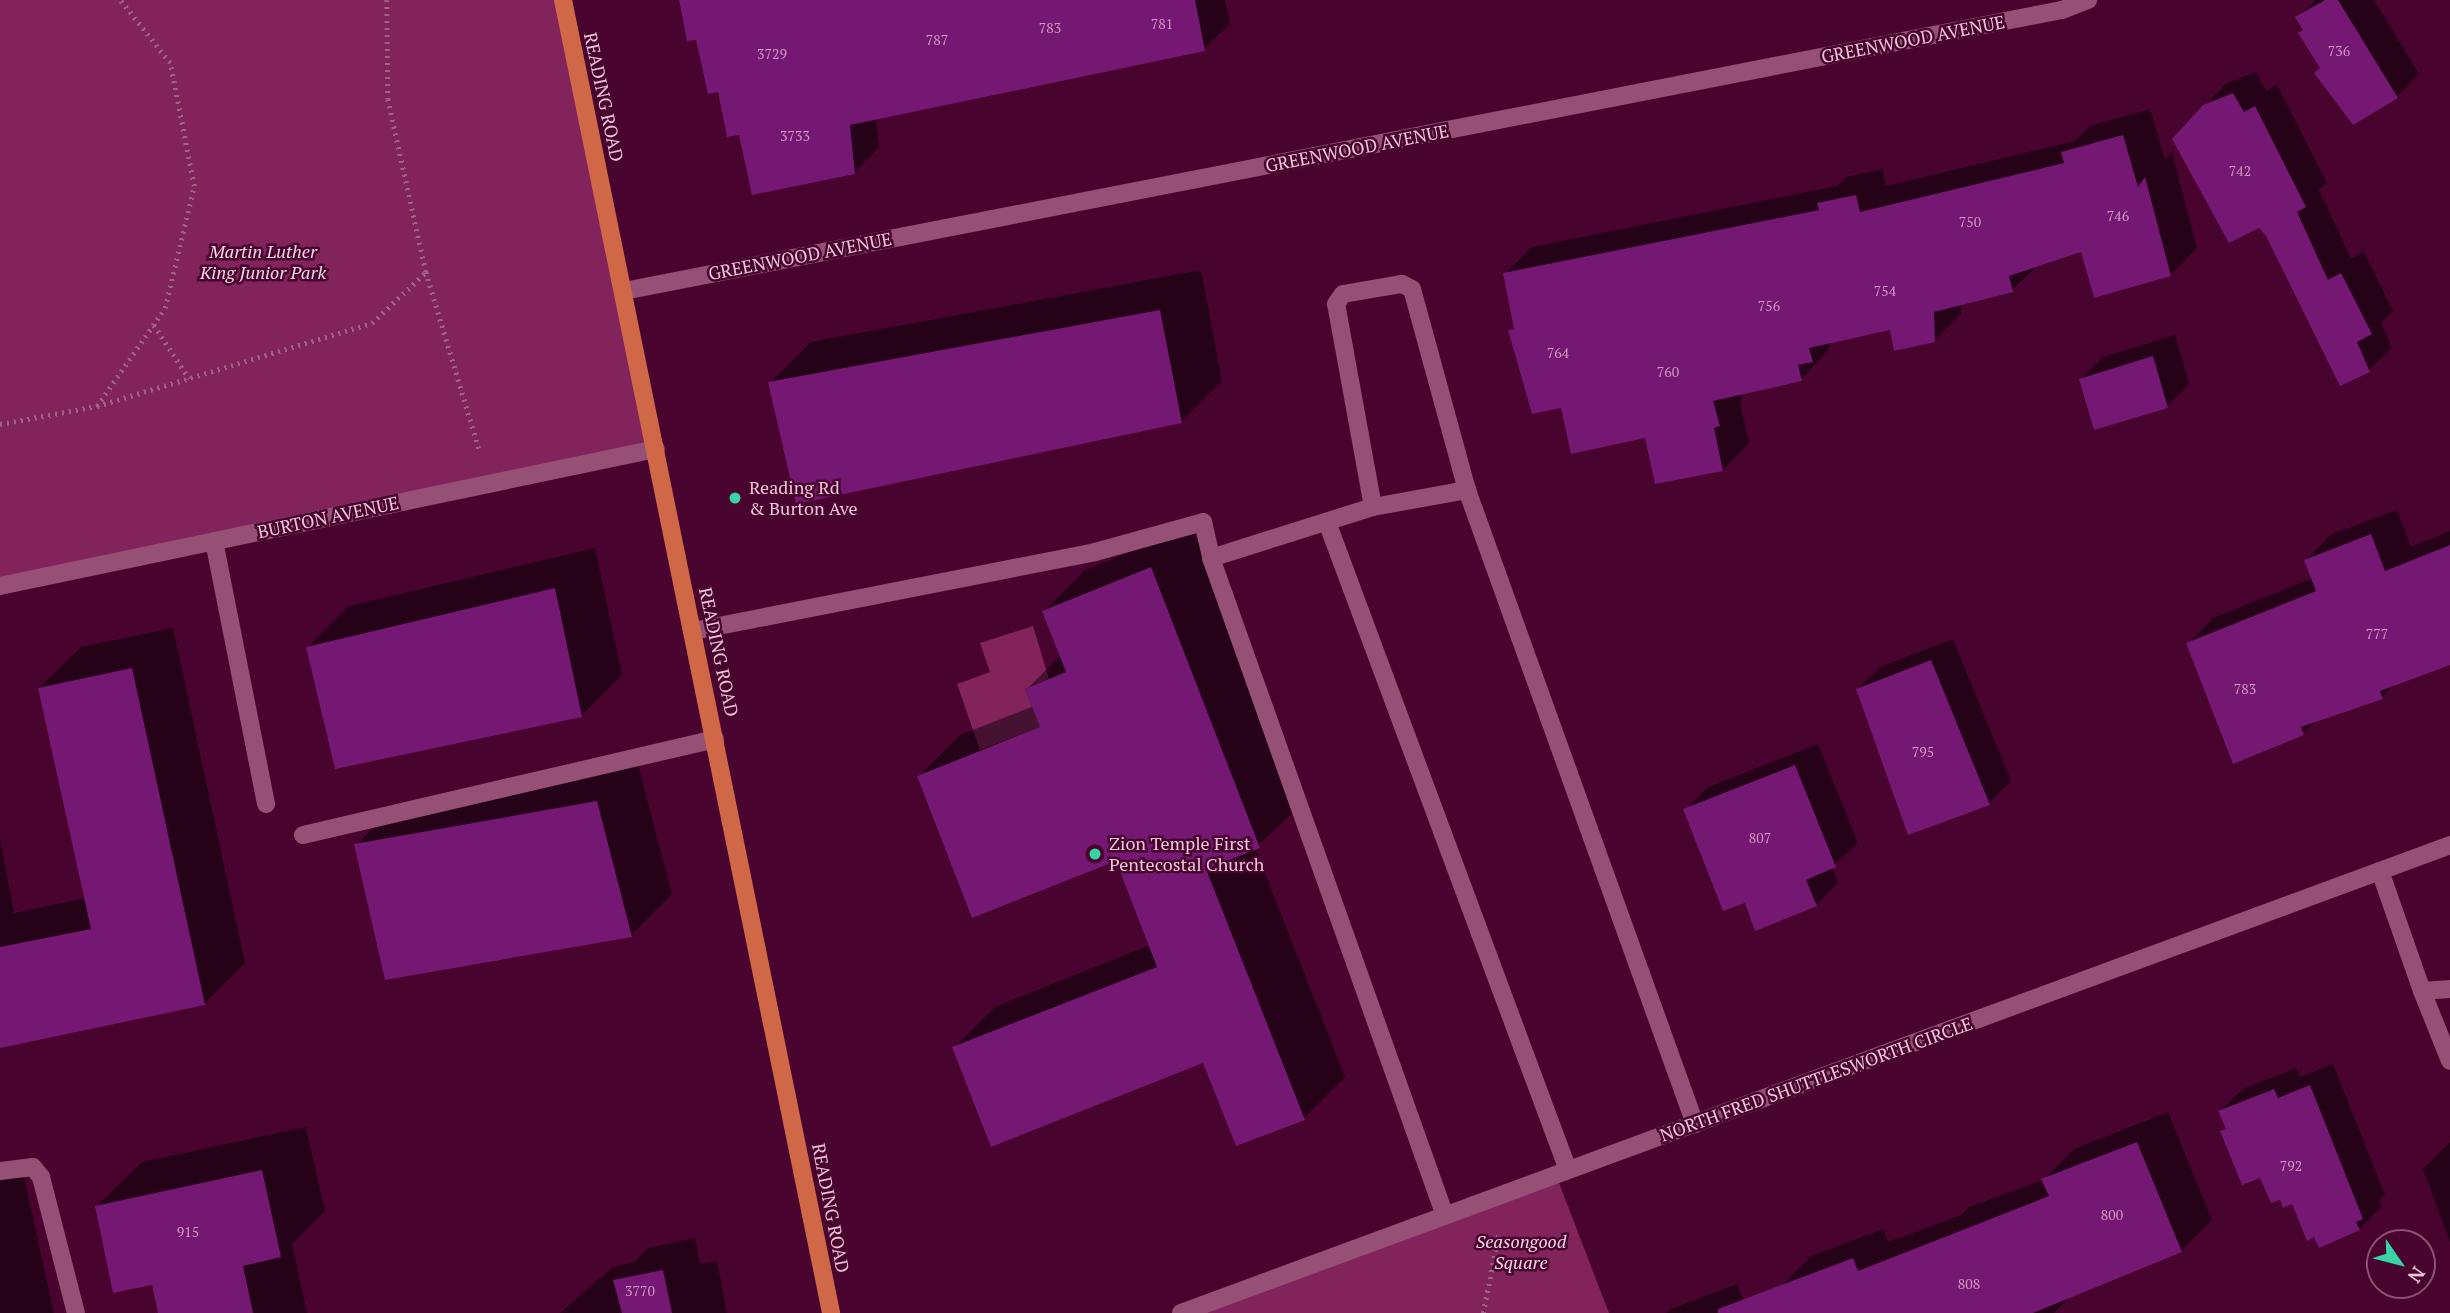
<!DOCTYPE html>
<style>
body{margin:0}
#map{position:relative;width:2450px;height:1313px;overflow:hidden;background:#48042f;font-family:"PT Serif",serif}
div>[style]{position:absolute}
.green>*{inset:0;background:#82235c}
.shadow>*{inset:0;background:#0007}
.building>*{inset:0;background:#751874}
.path>*{height:4.5px;margin-top:-2.25px;transform-origin:0;background:repeating-linear-gradient(90deg,#9c6584 0 2px,transparent 0 7px)}
.service>*{height:18px;margin:-9px;padding:0 9px;transform-origin:9px;border-radius:9px;background:#964f75}
.minor>*{height:18px;margin:-9px;padding:0 9px;transform-origin:9px;border-radius:9px;background:#964f75}
.primary>*{height:18px;margin:-9px;padding:0 9px;transform-origin:9px;border-radius:9px;background:#d06848}
.dots>*{width:19px;height:19px;translate:-50% -50%;box-sizing:border-box;border:4px solid #48042f;border-radius:50%}
span{translate:-50% -50%;white-space:nowrap;text-align:center;line-height:1.15;-webkit-text-stroke:5px #48042f;paint-order:stroke}
.number-label{font-size:14px;color:#cf99be}
.number-label span{-webkit-text-stroke-width:0}
.street-label{font-size:18px;color:#edc4d7}
.park-label{font-size:18px;color:#f4d6e4;font-style:italic}
.poi-label{font-size:18px;color:#edc4d7}
.left{translate:0 -50%;text-align:left}
.north{position:absolute;left:2366px;top:1229px;width:70px;height:70px;box-sizing:border-box;background:#48042f;border:2px solid #8a5172;border-radius:50%;rotate:125deg;font-size:19px;font-weight:700;line-height:28px;text-align:center;color:#edc4d7}
.north::after{content:'';display:block;margin:auto;width:24px;height:32px;background:#37d4a6;clip-path:polygon(50% 0,100% 100%,50% 72%,0 100%)}
</style>
<div id="map">
<div class="green">
<div style="clip-path:polygon(0 0,563px 0,656px 449px,0 586px)"></div>
<div style="clip-path:polygon(1033px 626px,1049px 679px,1025px 689px,1040px 727px,980px 750px,957px 684px,990px 672px,980px 643px)"></div>
<div style="clip-path:polygon(1556px 1175px,1609px 1313px,1181px 1313px)"></div>
</div>
<div class="shadow">
<div style="clip-path:polygon(681px 0,1225px 0,1230px 24px,1204px 49px,876px 118px,879px 147px,854px 173px,740px 133px)"></div>
<div style="clip-path:polygon(2315px 0,2374px 0,2419px 74px,2397px 96px,2334px 100px,2317px 73px,2322px 68px,2298px 18px)"></div>
<div style="clip-path:polygon(2256px 72px,2266px 91px,2277px 85px,2327px 183px,2319px 190px,2351px 258px,2364px 252px,2393px 311px,2381px 323px,2392px 348px,2369px 370px,2341px 384px,2204px 106px,2227px 83px)"></div>
<div style="clip-path:polygon(2150px 109px,2165px 160px,2172px 153px,2197px 248px,2170px 275px,2082px 250px,2038px 265px,2012px 290px,1961px 303px,1961px 314px,1934px 341px,1891px 328px,1831px 341px,1827px 352px,1801px 379px,1744px 392px,1740px 403px,1749px 443px,1723px 470px,1563px 406px,1510px 330px,1515px 326px,1505px 274px,1532px 247px,1837px 186px,1846px 177px,1883px 169px,1886px 186px,2075px 141px,2090px 126px)"></div>
<div style="clip-path:polygon(1201px 270px,1222px 381px,1181px 422px,770px 383px,811px 342px)"></div>
<div style="clip-path:polygon(2175px 335px,2189px 384px,2167px 406px,2081px 379px,2103px 357px)"></div>
<div style="clip-path:polygon(2397px 510px,2411px 547px,2450px 531px,2450px 664px,2397px 683px,2382px 697px,2317px 720px,2303px 733px,2234px 762px,2188px 644px,2213px 618px,2313px 578px,2306px 560px,2332px 534px)"></div>
<div style="clip-path:polygon(1192px 527px,1301px 805px,1255px 848px,1345px 1077px,1304px 1118px,1204px 1061px,954px 1048px,995px 1007px,1150px 945px,1117px 859px,919px 776px,960px 735px,1034px 706px,1027px 689px,1061px 655px,1044px 611px,1085px 570px)"></div>
<div style="clip-path:polygon(595px 548px,622px 675px,581px 716px,308px 647px,349px 606px)"></div>
<div style="clip-path:polygon(173px 628px,245px 963px,204px 1004px,0 1047px,0 839px,14px 913px,86px 898px,39px 688px,81px 647px)"></div>
<div style="clip-path:polygon(1953px 639px,2011px 781px,1989px 803px,1858px 689px,1880px 667px)"></div>
<div style="clip-path:polygon(1818px 744px,1858px 843px,1832px 867px,1838px 883px,1816px 905px,1746px 901px,1685px 810px,1708px 787px)"></div>
<div style="clip-path:polygon(637px 761px,672px 894px,631px 935px,356px 845px,397px 804px)"></div>
<div style="clip-path:polygon(2333px 1064px,2385px 1195px,2379px 1201px,2382px 1206px,2359px 1229px,2320px 1245px,2293px 1202px,2261px 1176px,2222px 1132px,2227px 1127px,2220px 1111px,2243px 1089px,2296px 1068px,2300px 1077px)"></div>
<div style="clip-path:polygon(2168px 1112px,2212px 1220px,2181px 1251px,2071px 1296px,2054px 1313px,1790px 1313px,1781px 1287px,1811px 1256px,1883px 1229px,1888px 1242px,1961px 1215px,1969px 1207px,2043px 1180px,2074px 1149px)"></div>
<div style="clip-path:polygon(306px 1127px,325px 1211px,292px 1244px,307px 1313px,159px 1313px,153px 1283px,97px 1206px,142px 1162px)"></div>
<div style="clip-path:polygon(2450px 1142px,2450px 1242px,2423px 1169px)"></div>
<div style="clip-path:polygon(23px 1172px,54px 1313px,0 1313px,0 1177px)"></div>
<div style="clip-path:polygon(695px 1238px,700px 1264px,717px 1261px,727px 1313px,560px 1313px,613px 1267px,634px 1262px,648px 1248px)"></div>
<div style="clip-path:polygon(1737px 1284px,1748px 1313px,1666px 1313px,1669px 1310px)"></div>
</div>
<div class="building">
<div style="clip-path:polygon(679px 0,1195px 0,1205px 51px,850px 125px,855px 174px,752px 195px,739px 135px,727px 137px,718px 92px,708px 94px,696px 40px,687px 41px)"></div>
<div style="clip-path:polygon(2325px 0,2338px 0,2398px 98px,2353px 125px,2314px 73px,2320px 68px,2298px 33px,2303px 30px,2295px 17px)"></div>
<div style="clip-path:polygon(2233px 93px,2244px 112px,2255px 106px,2306px 207px,2297px 212px,2328px 280px,2341px 273px,2372px 334px,2357px 342px,2370px 372px,2340px 386px,2266px 236px,2259px 228px,2229px 243px,2172px 139px,2203px 105px)"></div>
<div style="clip-path:polygon(2123px 135px,2138px 187px,2145px 177px,2171px 276px,2094px 298px,2081px 252px,2009px 276px,2013px 292px,1934px 312px,1935px 342px,1894px 351px,1890px 330px,1809px 348px,1813px 362px,1798px 365px,1802px 381px,1713px 401px,1720px 426px,1714px 428px,1723px 471px,1655px 484px,1645px 438px,1571px 454px,1561px 408px,1532px 414px,1508px 330px,1514px 329px,1503px 273px,1819px 210px,1817px 203px,1856px 195px,1860px 212px,2064px 163px,2061px 152px)"></div>
<div style="clip-path:polygon(1160px 310px,1182px 423px,796px 504px,768px 382px)"></div>
<div style="clip-path:polygon(2153px 356px,2168px 408px,2094px 430px,2079px 379px)"></div>
<div style="clip-path:polygon(2371px 534px,2385px 571px,2450px 545px,2450px 665px,2380px 691px,2383px 699px,2301px 727px,2304px 735px,2233px 764px,2186px 643px,2316px 591px,2304px 560px)"></div>
<div style="clip-path:polygon(1151px 567px,1260px 848px,1206px 869px,1305px 1120px,1236px 1146px,1203px 1063px,991px 1147px,952px 1047px,1157px 967px,1116px 861px,972px 918px,917px 776px,1040px 727px,1025px 689px,1066px 672px,1042px 611px)"></div>
<div style="clip-path:polygon(555px 588px,582px 717px,335px 769px,306px 647px)"></div>
<div style="clip-path:polygon(1931px 660px,1990px 805px,1908px 835px,1856px 689px)"></div>
<div style="clip-path:polygon(132px 668px,205px 1005px,0 1048px,0 947px,91px 929px,38px 688px)"></div>
<div style="clip-path:polygon(1795px 765px,1836px 867px,1806px 880px,1817px 906px,1755px 931px,1745px 903px,1723px 911px,1683px 809px)"></div>
<div style="clip-path:polygon(597px 801px,632px 937px,385px 980px,354px 844px)"></div>
<div style="clip-path:polygon(2310px 1085px,2363px 1219px,2356px 1222px,2360px 1230px,2319px 1248px,2314px 1237px,2307px 1241px,2292px 1204px,2283px 1208px,2280px 1200px,2271px 1203px,2260px 1178px,2242px 1185px,2220px 1131px,2226px 1129px,2218px 1111px,2274px 1089px,2278px 1098px)"></div>
<div style="clip-path:polygon(2137px 1142px,2182px 1252px,2033px 1313px,1718px 1313px,1718px 1309px,1853px 1258px,1858px 1271px,2049px 1196px,2041px 1179px)"></div>
<div style="clip-path:polygon(262px 1170px,281px 1257px,243px 1266px,253px 1313px,158px 1313px,152px 1285px,113px 1293px,95px 1206px)"></div>
<div style="clip-path:polygon(663px 1270px,672px 1313px,622px 1313px,613px 1280px)"></div>
</div>
<div class="path">
<div style="left:387px;top:0;width:99px;rotate:89.4deg"></div>
<div style="left:388px;top:99px;width:177px;rotate:77.6deg"></div>
<div style="left:426px;top:272px;width:188px;rotate:73.3deg"></div>
<div style="left:154px;top:325px;width:64px;rotate:56.6deg"></div>
<div style="left:97px;top:406px;width:119px;rotate:-55.2deg"></div>
<div style="left:165px;top:308px;width:125px;rotate:-76.6deg"></div>
<div style="left:194px;top:186px;width:125px;rotate:-101deg"></div>
<div style="left:170px;top:63px;width:80px;rotate:-128.4deg"></div>
<div style="left:0;top:424px;width:99px;rotate:-10.5deg"></div>
<div style="left:97px;top:406px;width:287px;rotate:-16.8deg"></div>
<div style="left:372px;top:323px;width:74px;rotate:-43.4deg"></div>
<div style="left:1483px;top:1313px;width:83px;rotate:-78.8deg"></div>
</div>
<div class="service">
<div style="left:1373px;top:507px;width:206px;rotate:-100.3deg"></div>
<div style="left:1336px;top:304px;width:12px;rotate:-55deg"></div>
<div style="left:1343px;top:294px;width:60px;rotate:-9.6deg"></div>
<div style="left:1402px;top:284px;width:11px;rotate:27deg"></div>
<div style="left:1412px;top:289px;width:208px;rotate:74.7deg"></div>
<div style="left:1467px;top:490px;width:674px;rotate:70.22deg"></div>
<div style="left:1327px;top:522px;width:691px;rotate:69.6deg"></div>
<div style="left:214px;top:541px;width:268px;rotate:78.8deg"></div>
<div style="left:1211px;top:558px;width:170px;rotate:-17.5deg"></div>
<div style="left:1373px;top:507px;width:96px;rotate:-10.3deg"></div>
<div style="left:693px;top:631px;width:410px;rotate:-11.1deg"></div>
<div style="left:1095px;top:552px;width:112px;rotate:-15.5deg"></div>
<div style="left:1203px;top:522px;width:37px;rotate:77deg"></div>
<div style="left:1211px;top:558px;width:698px;rotate:70.42deg"></div>
<div style="left:303px;top:835px;width:423px;rotate:-13.1deg"></div>
<div style="left:2380px;top:871px;width:127px;rotate:70.7deg"></div>
<div style="left:2422px;top:991px;width:28px;rotate:-4deg"></div>
<div style="left:2422px;top:991px;width:75px;rotate:68.2deg"></div>
<div style="left:0;top:1171px;width:33px;rotate:-7deg"></div>
<div style="left:33px;top:1167px;width:13px;rotate:51deg"></div>
<div style="left:41px;top:1177px;width:140px;rotate:75.6deg"></div>
</div>
<div class="minor">
<div style="left:624px;top:291px;width:1465px;rotate:-11.06deg"></div>
<div style="left:2062px;top:10px;width:28px;rotate:-21deg"></div>
<div style="left:0;top:586px;width:670px;rotate:-11.8deg"></div>
<div style="left:1181px;top:1313px;width:1353px;rotate:-20.24deg"></div>
</div>
<div class="primary">
<div style="left:563px;top:0;width:1340px;rotate:78.46deg"></div>
</div>
<div class="dots">
<div style="left:735px;top:498px;background:#37d4a6"></div>
<div style="left:1095px;top:854px;background:#37d4a6"></div>
</div>
<div class="number-label">
<span style="left:1162px;top:24px">781</span>
<span style="left:1050px;top:28px">783</span>
<span style="left:937px;top:40px">787</span>
<span style="left:2339px;top:51px">736</span>
<span style="left:772px;top:54px">3729</span>
<span style="left:795px;top:136px">3733</span>
<span style="left:2240px;top:171px">742</span>
<span style="left:2118px;top:216px">746</span>
<span style="left:1970px;top:222px">750</span>
<span style="left:1885px;top:291px">754</span>
<span style="left:1769px;top:306px">756</span>
<span style="left:1558px;top:353px">764</span>
<span style="left:1668px;top:372px">760</span>
<span style="left:2377px;top:634px">777</span>
<span style="left:2245px;top:689px">783</span>
<span style="left:1923px;top:752px">795</span>
<span style="left:1760px;top:838px">807</span>
<span style="left:2291px;top:1166px">792</span>
<span style="left:2112px;top:1215px">800</span>
<span style="left:188px;top:1232px">915</span>
<span style="left:1969px;top:1284px">808</span>
<span style="left:640px;top:1291px">3770</span>
</div>
<div class="street-label">
<span style="left:1913px;top:39px;rotate:-11deg">GREENWOOD AVENUE</span>
<span style="left:604px;top:97px;rotate:78deg">READING ROAD</span>
<span style="left:1357px;top:148px;rotate:-11deg">GREENWOOD AVENUE</span>
<span style="left:800px;top:256px;rotate:-11deg">GREENWOOD AVENUE</span>
<span style="left:328px;top:517px;rotate:-12deg">BURTON AVENUE</span>
<span style="left:719px;top:652px;rotate:78deg">READING ROAD</span>
<span style="left:1816px;top:1079px;rotate:-20deg">NORTH FRED SHUTTLESWORTH CIRCLE</span>
<span style="left:831px;top:1208px;rotate:79deg">READING ROAD</span>
</div>
<div class="park-label">
<span style="left:263px;top:262px">Martin Luther<br>King Junior Park</span>
<span style="left:1521px;top:1252px">Seasongood<br>Square</span>
</div>
<div class="poi-label">
<span class="left" style="left:749px;top:498px">Reading Rd<br>&amp; Burton Ave</span>
<span class="left" style="left:1109px;top:854px">Zion Temple First<br>Pentecostal Church</span>
</div>
<div class="north">N</div>
</div>
